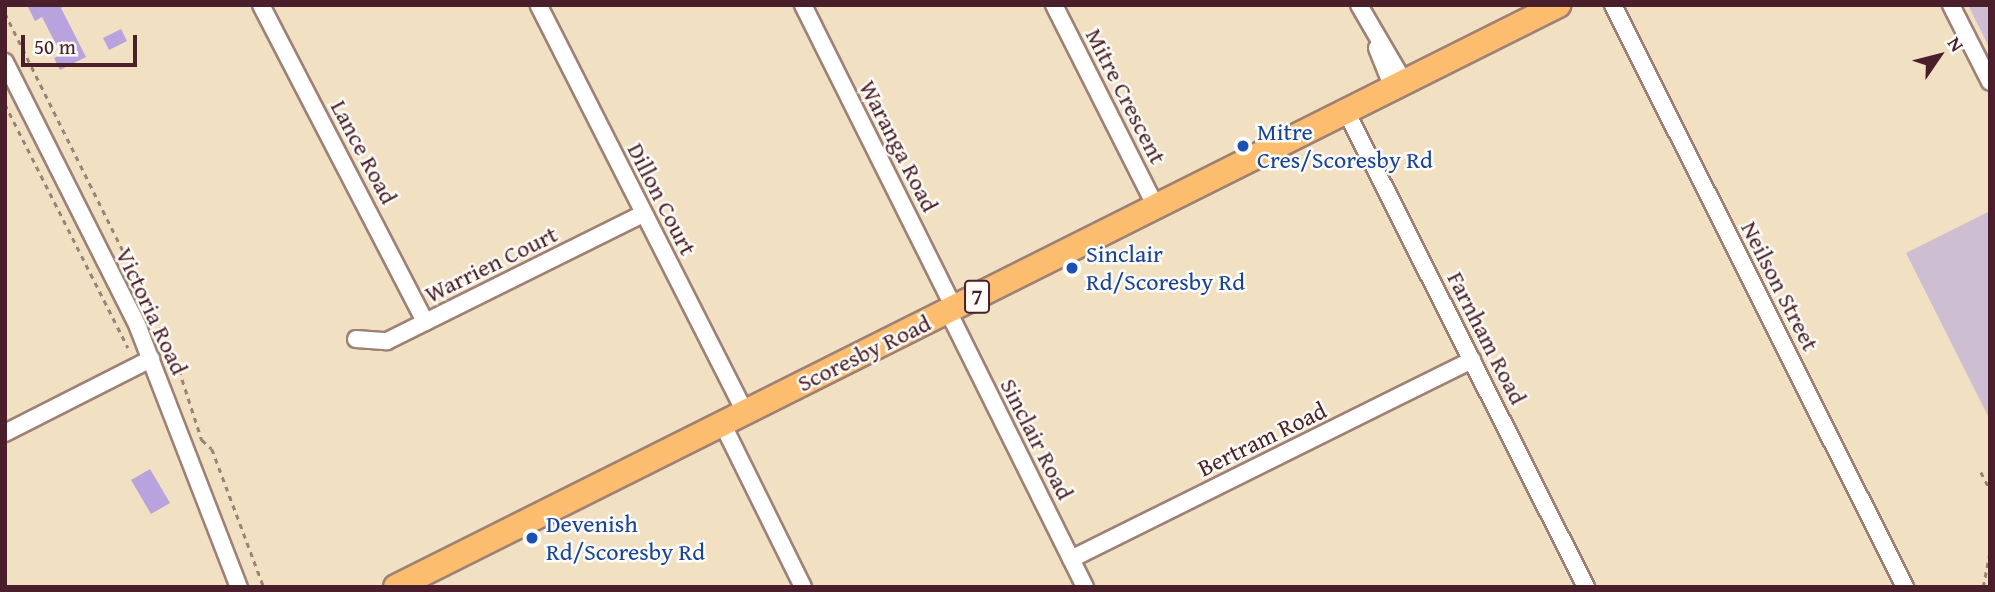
<!DOCTYPE html>
<style>
body{margin:0}
#map{position:relative;width:1995px;height:592px;overflow:hidden;background:#f1e0c2;font-family:"Gentium Book Plus",serif}
div>[style]{position:absolute}
.industrial>*{inset:0;background:#cdbed2}
.building>*{inset:0;background:#b8a3de}
.path>*{height:2.5px;margin-top:-1.25px;transform-origin:0;background:repeating-linear-gradient(90deg,#9e8076 0 5px,transparent 0 10px)}
.roads{filter:drop-shadow(2px 0 #9e8076) drop-shadow(-2px 0 #9e8076) drop-shadow(0 2px #9e8076) drop-shadow(0 -2px #9e8076)}
.minor>*{height:16px;margin:-8px;padding:0 8px;transform-origin:8px;border-radius:8px;background:#fff}
.primary>*{height:24px;margin:-12px;padding:0 12px;transform-origin:12px;border-radius:12px;background:#fcbd6f}
.dots>*{width:19px;height:19px;translate:-50% -50%;box-sizing:border-box;border:4px solid #fdfcf7;border-radius:50%}
span{translate:-50% -50%;white-space:nowrap;text-align:center;line-height:1.15;-webkit-text-stroke:5px #fdfcf7;paint-order:stroke}
.shield-label span{padding:2px 5px;background:#fdfcf7;border:2px solid;border-radius:5px;-webkit-text-stroke-width:0}
.shield-label{font-size:23px;color:#4a1f2b;font-weight:700}
.street-label{font-size:24px;color:#4a1f2b}
.transit-label{font-size:24px;color:#164399}
.left{translate:0 -50%;text-align:left}
.frame{position:absolute;inset:0;border:7px solid #4a1f2b;pointer-events:none}
.north{position:absolute;left:1904px;top:21px;width:70px;height:70px;-webkit-text-stroke:5px #fdfcf7;paint-order:stroke;rotate:55deg;font-size:19px;font-weight:700;line-height:28px;text-align:center;color:#4a1f2b}
.north::after{content:'';display:block;margin:auto;width:24px;height:32px;background:#4a1f2b;clip-path:polygon(50% 0,100% 100%,50% 72%,0 100%)}
.scale{position:absolute;left:21px;top:35px;width:116px;height:32px;box-sizing:border-box;border:4px solid #4a1f2b;border-top:0;padding-left:9px;font-size:21px;line-height:24px;white-space:nowrap;color:#4a1f2b;-webkit-text-stroke:5px #fdfcf7;paint-order:stroke}
</style>
<div id="map">
<div class="industrial">
<div style="clip-path:polygon(1968px 5px,1990px 5px,1990px 49px)"></div>
<div style="clip-path:polygon(1990px 211px,1990px 420px,1906px 253px)"></div>
</div>
<div class="building">
<div style="clip-path:polygon(27px 5px,66px 5px,61px 8px,86px 57px,60px 70px,54px 58px,61px 54px,42px 17px,35px 21px)"></div>
<div style="clip-path:polygon(121px 29px,127px 41px,109px 50px,103px 38px)"></div>
<div style="clip-path:polygon(150px 469px,170px 503px,151px 514px,131px 480px)"></div>
</div>
<div class="path">
<div style="left:5px;top:13px;width:377px;rotate:63.6deg"></div>
<div style="left:173px;top:351px;width:94px;rotate:72deg"></div>
<div style="left:202px;top:440px;width:13px;rotate:42deg"></div>
<div style="left:212px;top:449px;width:147px;rotate:69.4deg"></div>
<div style="left:5px;top:104px;width:273px;rotate:63.2deg"></div>
<div style="left:1981px;top:472px;width:20px;rotate:63deg"></div>
<div style="left:1983px;top:587px;width:37px;rotate:-79deg"></div>
</div>
<div class="roads">
<div class="minor">
<div style="left:261px;top:5px;width:357px;rotate:62.6deg"></div>
<div style="left:803px;top:5px;width:339px;rotate:63.5deg"></div>
<div style="left:1054px;top:5px;width:226px;rotate:63.2deg"></div>
<div style="left:1359px;top:5px;width:89px;rotate:59.7deg"></div>
<div style="left:1613px;top:5px;width:651px;rotate:63.36deg"></div>
<div style="left:1951px;top:5px;width:86px;rotate:63.1deg"></div>
<div style="left:539px;top:6px;width:455px;rotate:63.1deg"></div>
<div style="left:1377px;top:48px;width:43px;rotate:68.2deg"></div>
<div style="left:5px;top:62px;width:297px;rotate:63.3deg"></div>
<div style="left:138px;top:327px;width:279px;rotate:68.8deg"></div>
<div style="left:1346px;top:111px;width:533px;rotate:63.24deg"></div>
<div style="left:948px;top:311px;width:308px;rotate:63.6deg"></div>
<div style="left:356px;top:339px;width:31px;rotate:4deg"></div>
<div style="left:387px;top:341px;width:286px;rotate:-26.4deg"></div>
<div style="left:722px;top:423px;width:183px;rotate:63.7deg"></div>
<div style="left:5px;top:433px;width:164px;rotate:-26.9deg"></div>
<div style="left:1071px;top:559px;width:448px;rotate:-26.4deg"></div>
</div>
<div class="primary">
<div style="left:396px;top:587px;width:1300px;rotate:-26.6deg"></div>
</div>
</div>
<div class="dots">
<div style="left:1243px;top:146px;background:#1a4fb4"></div>
<div style="left:1072px;top:268px;background:#1a4fb4"></div>
<div style="left:532px;top:538px;background:#1a4fb4"></div>
</div>
<div class="shield-label">
<span style="left:977px;top:297px">7</span>
</div>
<div class="street-label">
<span style="left:1126px;top:96px;rotate:63deg">Mitre Crescent</span>
<span style="left:899px;top:146px;rotate:63deg">Waranga Road</span>
<span style="left:364px;top:152px;rotate:62deg">Lance Road</span>
<span style="left:662px;top:199px;rotate:63deg">Dillon Court</span>
<span style="left:491px;top:264px;rotate:-26deg">Warrien Court</span>
<span style="left:1780px;top:286px;rotate:63deg">Neilson Street</span>
<span style="left:152px;top:311px;rotate:65deg">Victoria Road</span>
<span style="left:1487px;top:338px;rotate:63deg">Farnham Road</span>
<span style="left:864px;top:353px;rotate:-26deg">Scoresby Road</span>
<span style="left:1037px;top:439px;rotate:63deg">Sinclair Road</span>
<span style="left:1262px;top:439px;rotate:-26deg">Bertram Road</span>
</div>
<div class="transit-label">
<span class="left" style="left:1257px;top:146px">Mitre<br>Cres/Scoresby Rd</span>
<span class="left" style="left:1086px;top:268px">Sinclair<br>Rd/Scoresby Rd</span>
<span class="left" style="left:546px;top:538px">Devenish<br>Rd/Scoresby Rd</span>
</div>
<div class="frame"></div>
<div class="north">N</div>
<div class="scale">50 m</div>
</div>
